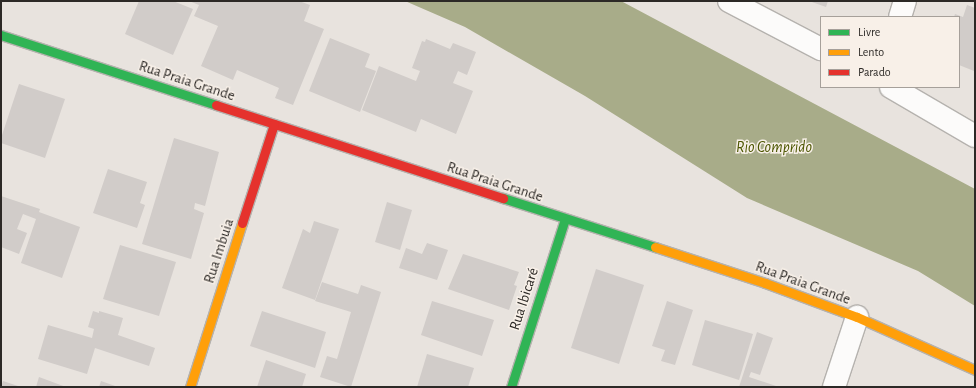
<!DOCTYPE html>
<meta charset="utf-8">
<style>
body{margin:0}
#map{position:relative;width:976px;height:388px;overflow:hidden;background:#e8e3de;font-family:"Alegreya Sans",sans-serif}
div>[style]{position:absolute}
.water>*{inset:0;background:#a8ac89}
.building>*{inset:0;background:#d1ccc9}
.roads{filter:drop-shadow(1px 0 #b5b2ae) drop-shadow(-1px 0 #b5b2ae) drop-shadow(0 1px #b5b2ae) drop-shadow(0 -1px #b5b2ae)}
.street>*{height:22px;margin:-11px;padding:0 11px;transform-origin:11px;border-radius:11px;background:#fcfbfa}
.fast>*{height:9px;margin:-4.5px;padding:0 4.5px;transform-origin:4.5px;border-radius:4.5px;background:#30b455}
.slow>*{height:9px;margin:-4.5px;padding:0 4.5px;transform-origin:4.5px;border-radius:4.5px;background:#ff9f0a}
.jam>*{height:9px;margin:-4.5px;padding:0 4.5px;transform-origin:4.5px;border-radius:4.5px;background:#e5322d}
span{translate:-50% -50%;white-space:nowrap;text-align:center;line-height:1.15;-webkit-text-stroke:3px #f8f0e8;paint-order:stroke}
.street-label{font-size:15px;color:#2c2926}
.water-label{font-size:16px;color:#4c5600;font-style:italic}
.frame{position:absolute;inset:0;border:2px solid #2c2926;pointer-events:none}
.legend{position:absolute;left:820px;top:16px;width:140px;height:72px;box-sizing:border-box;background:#f8f0e8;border:1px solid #a6a09a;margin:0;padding:5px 7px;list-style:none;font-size:12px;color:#2c2926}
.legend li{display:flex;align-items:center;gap:8px;height:20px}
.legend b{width:20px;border:1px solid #a6a09a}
</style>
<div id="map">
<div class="water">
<div style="clip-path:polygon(405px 1px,621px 1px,975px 189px,975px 306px,918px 271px,747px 198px,585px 96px,465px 27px)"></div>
</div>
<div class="building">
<div style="clip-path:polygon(139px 1px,173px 1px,193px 9px,173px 55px,125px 34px)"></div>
<div style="clip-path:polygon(189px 1px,299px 1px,310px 5px,304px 21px,324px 29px,293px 105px,275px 98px,279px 88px,237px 70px,233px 80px,201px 66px,218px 26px,194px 16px,199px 5px)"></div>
<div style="clip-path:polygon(809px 1px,828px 1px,826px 7px)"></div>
<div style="clip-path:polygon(967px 5px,975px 8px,974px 71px,959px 65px,959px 17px,954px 17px,955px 14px,963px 17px)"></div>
<div style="clip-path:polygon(330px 38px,370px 54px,365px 67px,376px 71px,360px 112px,309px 91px)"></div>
<div style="clip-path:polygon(426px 39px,450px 49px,453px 43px,476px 52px,467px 75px,458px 71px,453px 83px,473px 91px,456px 134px,421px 119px,416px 132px,362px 110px,379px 66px,416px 81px,420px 71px,412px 68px,422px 41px,425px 42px)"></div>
<div style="clip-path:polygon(19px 84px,65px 99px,45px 158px,1px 143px,1px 138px)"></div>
<div style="clip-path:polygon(174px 138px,219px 152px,205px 206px,195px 203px,194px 209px,204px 213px,191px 259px,142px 244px)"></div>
<div style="clip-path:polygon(108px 169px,147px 182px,140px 203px,145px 205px,137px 228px,93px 213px)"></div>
<div style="clip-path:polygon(1px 196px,40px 209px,39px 212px,80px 227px,62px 278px,21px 263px,36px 219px,23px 214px,17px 229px,27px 233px,19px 254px,1px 247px)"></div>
<div style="clip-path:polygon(387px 202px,412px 210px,400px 250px,375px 242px)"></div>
<div style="clip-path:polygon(314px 221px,339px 229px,315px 300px,282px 288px,303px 229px,310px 233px)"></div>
<div style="clip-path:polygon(427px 243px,448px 250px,437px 280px,399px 268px,406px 248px,422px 254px)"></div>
<div style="clip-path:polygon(120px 245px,176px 262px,159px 316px,103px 299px)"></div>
<div style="clip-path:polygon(463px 254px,519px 272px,514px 285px,517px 286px,509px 310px,448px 289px)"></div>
<div style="clip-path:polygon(596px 269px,644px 285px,619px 364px,571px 348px)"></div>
<div style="clip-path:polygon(322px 282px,358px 294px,361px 285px,381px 292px,351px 387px,320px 377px,327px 356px,337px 359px,351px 312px,315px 301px)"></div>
<div style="clip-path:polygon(432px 301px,494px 320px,482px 356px,421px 335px)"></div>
<div style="clip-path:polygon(667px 301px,693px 310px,675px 365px,661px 361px,665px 350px,652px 346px)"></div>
<div style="clip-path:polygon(93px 311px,99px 313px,99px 311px,123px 318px,118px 335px,155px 348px,149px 366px,95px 348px,87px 374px,38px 359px,48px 325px,92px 338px,94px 329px,88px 327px)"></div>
<div style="clip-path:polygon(262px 311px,326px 332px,315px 368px,250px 346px)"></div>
<div style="clip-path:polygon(705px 320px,753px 334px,739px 380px,692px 365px)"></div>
<div style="clip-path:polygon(757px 332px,773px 338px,760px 375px,751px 372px,749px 377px,779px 387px,739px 387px)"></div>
<div style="clip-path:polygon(427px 354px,474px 368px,468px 387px,417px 387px)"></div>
<div style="clip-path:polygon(266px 360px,306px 374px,302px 387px,257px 387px)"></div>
<div style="clip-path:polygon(39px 377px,66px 387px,36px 387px)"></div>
<div style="clip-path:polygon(3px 381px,21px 387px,1px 387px)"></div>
<div style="clip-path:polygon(101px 381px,118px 387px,99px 387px)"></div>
</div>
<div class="roads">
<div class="street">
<div style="left:729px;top:1px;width:104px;rotate:27.6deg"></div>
<div style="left:900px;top:17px;width:17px;rotate:-73deg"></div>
<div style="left:891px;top:87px;width:97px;rotate:30.3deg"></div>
<div style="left:834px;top:387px;width:74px;rotate:-71.8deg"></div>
</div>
<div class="fast">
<div style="left:1px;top:35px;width:226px;rotate:18deg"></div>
<div style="left:503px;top:198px;width:160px;rotate:17.9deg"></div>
<div style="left:511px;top:387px;width:176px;rotate:-72.2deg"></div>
</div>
<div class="slow">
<div style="left:655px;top:247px;width:116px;rotate:18.1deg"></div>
<div style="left:765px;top:283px;width:98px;rotate:20.3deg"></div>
<div style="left:857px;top:317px;width:129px;rotate:24.2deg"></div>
<div style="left:190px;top:387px;width:172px;rotate:-72.4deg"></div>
</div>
<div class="jam">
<div style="left:216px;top:105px;width:302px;rotate:18deg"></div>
<div style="left:242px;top:223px;width:104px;rotate:-72.1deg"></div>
</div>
</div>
<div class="street-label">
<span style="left:187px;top:81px;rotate:18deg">Rua Praia Grande</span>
<span style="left:495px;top:182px;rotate:18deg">Rua Praia Grande</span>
<span style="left:219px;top:251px;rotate:-72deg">Rua Imbuia</span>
<span style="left:803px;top:283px;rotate:20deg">Rua Praia Grande</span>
<span style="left:524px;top:299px;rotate:-72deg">Rua Ibicaré</span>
</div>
<div class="water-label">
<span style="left:774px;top:147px">Rio Comprido</span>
</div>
<div class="frame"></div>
<ul class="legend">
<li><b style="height:5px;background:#30b455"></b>Livre</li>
<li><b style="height:5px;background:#ff9f0a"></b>Lento</li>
<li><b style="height:5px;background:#e5322d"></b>Parado</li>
</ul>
</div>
